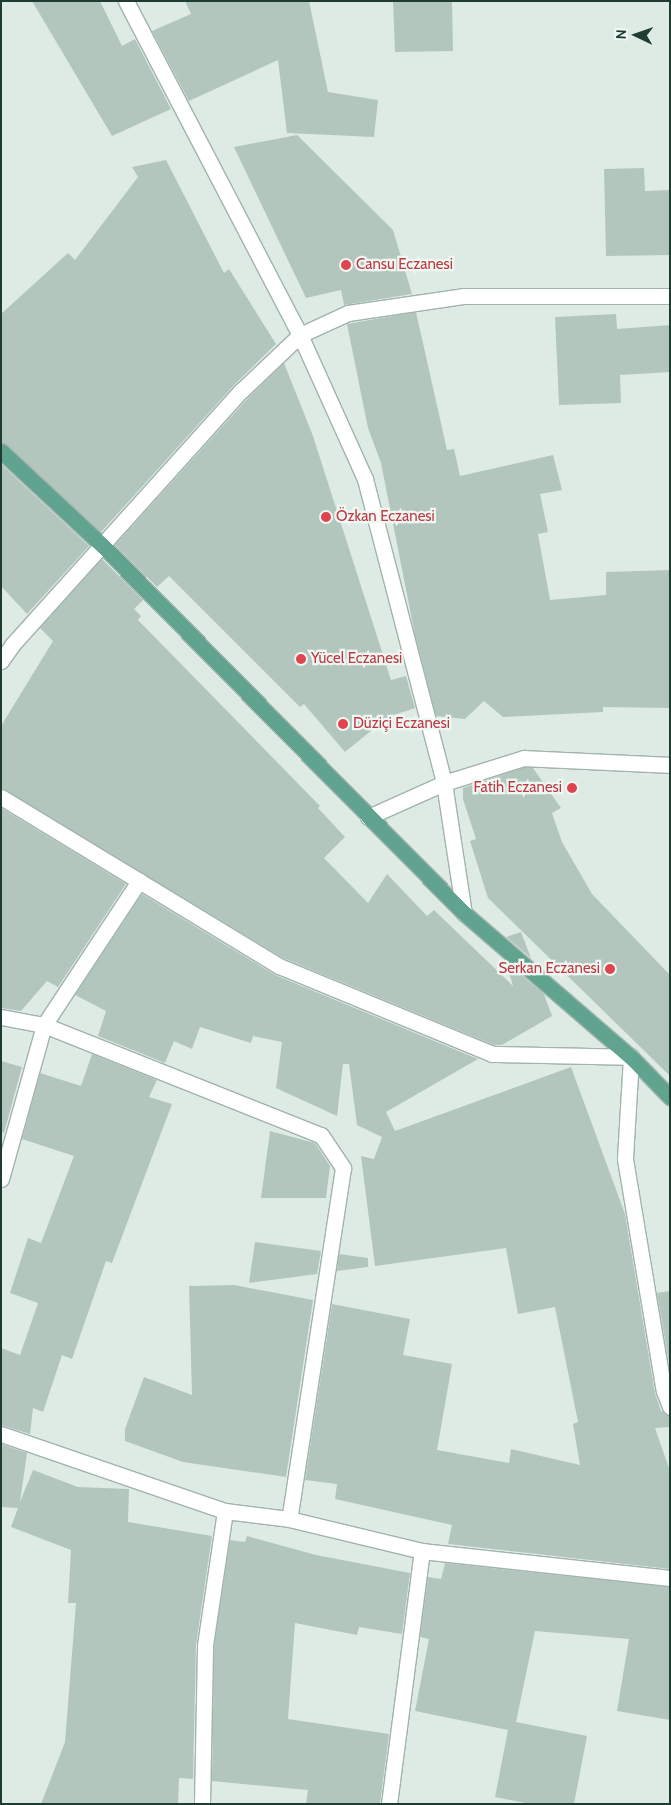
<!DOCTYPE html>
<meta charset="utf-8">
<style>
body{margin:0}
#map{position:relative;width:671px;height:1805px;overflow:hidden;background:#deebe5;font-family:Cabin,sans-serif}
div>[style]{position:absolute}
.building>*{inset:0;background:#b3c6be}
.roads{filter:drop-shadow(1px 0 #a1b3ac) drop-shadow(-1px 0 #a1b3ac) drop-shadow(0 1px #a1b3ac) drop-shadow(0 -1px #a1b3ac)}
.minor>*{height:15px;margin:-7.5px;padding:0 7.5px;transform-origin:7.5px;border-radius:7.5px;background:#fff}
.major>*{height:15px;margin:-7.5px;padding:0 7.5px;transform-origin:7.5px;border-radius:7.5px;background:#60a490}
.dots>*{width:14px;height:14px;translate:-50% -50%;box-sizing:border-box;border:2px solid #eff7f3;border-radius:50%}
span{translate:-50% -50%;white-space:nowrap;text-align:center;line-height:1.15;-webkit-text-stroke:4.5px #eff7f3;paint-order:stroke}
.health-label{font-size:15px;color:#be3a42}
.left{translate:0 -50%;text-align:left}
.right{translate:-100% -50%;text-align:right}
.frame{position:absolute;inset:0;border:2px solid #1f3c33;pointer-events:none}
.north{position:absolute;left:611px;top:10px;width:50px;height:50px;-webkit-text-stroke:4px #eff7f3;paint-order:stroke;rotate:273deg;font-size:14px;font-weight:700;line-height:20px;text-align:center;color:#1f3c33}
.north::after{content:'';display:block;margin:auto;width:18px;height:22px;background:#1f3c33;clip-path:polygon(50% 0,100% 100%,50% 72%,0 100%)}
</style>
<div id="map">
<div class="building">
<div style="clip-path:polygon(32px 1px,100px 1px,122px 46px,135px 39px,171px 109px,112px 136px)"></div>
<div style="clip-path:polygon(185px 1px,309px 1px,328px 92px,378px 100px,374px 137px,287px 133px,278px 60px,189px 101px,152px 31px,191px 14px)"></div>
<div style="clip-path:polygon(393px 1px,452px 1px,453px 51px,395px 52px)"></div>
<div style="clip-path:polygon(297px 135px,393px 230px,412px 294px,344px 305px,341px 290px,306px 298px,234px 147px)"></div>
<div style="clip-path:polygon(166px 160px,224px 273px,229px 269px,276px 344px,235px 384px,101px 532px,1px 442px,1px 314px,68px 253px,75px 260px,138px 177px,132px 167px)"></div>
<div style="clip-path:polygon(644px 168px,645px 191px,670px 190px,670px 255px,606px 256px,604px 169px)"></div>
<div style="clip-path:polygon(416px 312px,447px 450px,454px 449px,460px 476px,553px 455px,562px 490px,540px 494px,548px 532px,538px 534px,550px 600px,606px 595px,606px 572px,670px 570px,670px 708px,603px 707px,603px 712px,503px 717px,484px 701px,465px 719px,436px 716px,415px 635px,381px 463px,368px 428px,347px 324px)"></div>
<div style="clip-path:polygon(616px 314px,617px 329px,670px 325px,670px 372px,620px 375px,621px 403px,559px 405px,555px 317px)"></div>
<div style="clip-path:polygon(284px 363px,313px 436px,391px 680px,406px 676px,415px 708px,388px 717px,345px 752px,304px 704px,300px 707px,169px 576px,157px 587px,115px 545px,249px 397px)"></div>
<div style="clip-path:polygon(1px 464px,89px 546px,27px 614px,1px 586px)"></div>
<div style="clip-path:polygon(102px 559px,143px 600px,134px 609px,141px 616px,138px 620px,320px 806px,318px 808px,345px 837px,324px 858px,368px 903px,387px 874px,427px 916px,434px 910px,513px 986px,506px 962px,544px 994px,552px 1016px,502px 1045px,494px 1045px,283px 958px,1px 788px,1px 726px,53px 641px,40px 628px)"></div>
<div style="clip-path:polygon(525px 767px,533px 768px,561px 808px,552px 813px,562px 842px,592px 894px,670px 975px,670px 1076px,488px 898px,470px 841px,476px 839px,463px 799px,463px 788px)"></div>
<div style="clip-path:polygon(1px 808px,126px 884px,58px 987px,47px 981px,21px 1011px,1px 1008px)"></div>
<div style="clip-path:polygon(142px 894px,275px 975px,478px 1059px,386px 1112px,395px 1131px,571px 1067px,625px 1214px,655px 1393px,661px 1411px,670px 1416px,670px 1427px,655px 1428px,670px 1471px,670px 1569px,448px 1544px,452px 1525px,335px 1499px,337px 1484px,305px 1480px,332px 1304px,410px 1319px,403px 1355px,452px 1364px,437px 1450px,509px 1463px,511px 1449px,580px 1465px,573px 1424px,578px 1422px,555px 1307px,518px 1314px,506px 1248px,375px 1266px,361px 1156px,374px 1159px,382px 1137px,357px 1125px,349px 1064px,343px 1064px,337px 1116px,276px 1088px,282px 1042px,253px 1036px,251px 1043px,200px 1027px,192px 1049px,174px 1041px,165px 1063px,98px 1036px,106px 1011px,75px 995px)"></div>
<div style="clip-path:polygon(521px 932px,531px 958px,506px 937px)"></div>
<div style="clip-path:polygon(92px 1054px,157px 1080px,149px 1097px,172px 1104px,112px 1263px,106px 1261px,72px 1359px,62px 1355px,43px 1412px,33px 1408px,30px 1434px,1px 1425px,1px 1348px,20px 1355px,38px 1303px,10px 1293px,28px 1238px,41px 1243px,74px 1156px,22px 1139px,40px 1073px,81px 1086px)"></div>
<div style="clip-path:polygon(1px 1061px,22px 1067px,4px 1133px,1px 1132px)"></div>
<div style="clip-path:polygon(270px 1131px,315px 1143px,330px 1166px,326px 1198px,261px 1198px)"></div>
<div style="clip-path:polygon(255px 1242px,321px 1251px,317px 1274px,249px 1283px)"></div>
<div style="clip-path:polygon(339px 1254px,368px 1258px,368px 1267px,337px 1271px)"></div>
<div style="clip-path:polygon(234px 1285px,313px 1300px,286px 1477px,183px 1462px,125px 1441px,125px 1429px,144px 1377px,192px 1395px,189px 1286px)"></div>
<div style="clip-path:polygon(670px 1291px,670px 1369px,657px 1293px)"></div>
<div style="clip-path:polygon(1px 1444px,27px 1453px,20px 1502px,33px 1470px,78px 1487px,129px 1489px,128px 1522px,212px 1536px,196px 1645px,193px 1779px,179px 1778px,178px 1804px,41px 1804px,65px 1742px,76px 1603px,68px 1603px,71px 1550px,11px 1527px,18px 1508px,1px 1507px)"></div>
<div style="clip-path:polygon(247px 1536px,316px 1555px,410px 1573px,402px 1634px,359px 1627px,357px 1635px,295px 1623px,288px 1719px,389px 1734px,380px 1804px,306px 1804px,308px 1790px,212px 1781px,214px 1646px,230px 1540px,245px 1542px)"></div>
<div style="clip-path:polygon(445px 1563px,670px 1587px,670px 1720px,617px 1711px,629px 1639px,535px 1631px,516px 1722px,587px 1736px,574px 1804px,530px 1804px,495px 1797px,508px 1730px,415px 1711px,429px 1639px,420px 1637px,428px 1577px,441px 1579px)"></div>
</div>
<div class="roads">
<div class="minor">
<div style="left:126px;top:1px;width:377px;rotate:62.5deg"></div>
<div style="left:300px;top:335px;width:158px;rotate:65.7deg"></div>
<div style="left:365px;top:479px;width:314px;rotate:75.4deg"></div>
<div style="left:444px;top:783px;width:132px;rotate:81.3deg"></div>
<div style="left:1px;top:661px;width:19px;rotate:-55deg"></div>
<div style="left:12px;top:645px;width:343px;rotate:-48deg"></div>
<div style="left:242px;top:390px;width:80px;rotate:-43.5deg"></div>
<div style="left:300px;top:335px;width:53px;rotate:-24.6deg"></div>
<div style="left:348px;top:313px;width:116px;rotate:-8.4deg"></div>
<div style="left:463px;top:296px;width:207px"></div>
<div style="left:1px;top:797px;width:325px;rotate:31.3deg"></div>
<div style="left:279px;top:966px;width:230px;rotate:22.4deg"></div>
<div style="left:492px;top:1054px;width:139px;rotate:1.2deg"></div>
<div style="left:631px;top:1057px;width:102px;rotate:93.4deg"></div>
<div style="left:625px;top:1159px;width:235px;rotate:80.5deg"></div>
<div style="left:664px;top:1391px;width:17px;rotate:69deg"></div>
<div style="left:368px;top:817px;width:83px;rotate:-24.1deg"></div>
<div style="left:444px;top:783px;width:84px;rotate:-17.4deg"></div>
<div style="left:524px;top:758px;width:146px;rotate:2.7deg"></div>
<div style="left:1px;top:1017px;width:44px;rotate:10.5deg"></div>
<div style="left:44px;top:1025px;width:298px;rotate:21.7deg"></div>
<div style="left:321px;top:1135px;width:40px;rotate:56deg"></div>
<div style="left:343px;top:1168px;width:355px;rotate:98.7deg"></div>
<div style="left:1px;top:1179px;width:160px;rotate:-74.4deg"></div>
<div style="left:44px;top:1025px;width:173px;rotate:-56.6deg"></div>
<div style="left:1px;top:1434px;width:237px;rotate:19deg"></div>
<div style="left:225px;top:1511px;width:64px;rotate:7.1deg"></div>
<div style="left:289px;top:1519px;width:137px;rotate:13.5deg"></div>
<div style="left:422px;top:1551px;width:249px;rotate:6.2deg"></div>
<div style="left:202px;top:1804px;width:159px;rotate:-88.9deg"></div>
<div style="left:205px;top:1645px;width:135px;rotate:-81.5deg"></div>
<div style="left:389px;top:1804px;width:255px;rotate:-82.6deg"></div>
</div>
<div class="major">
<div style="left:1px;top:451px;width:139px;rotate:43deg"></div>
<div style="left:103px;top:546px;width:515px;rotate:45.47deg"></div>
<div style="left:464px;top:913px;width:221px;rotate:40.8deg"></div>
<div style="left:631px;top:1057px;width:56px;rotate:45.7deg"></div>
</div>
</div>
<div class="dots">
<div style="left:346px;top:265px;background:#e0444e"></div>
<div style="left:326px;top:517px;background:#e0444e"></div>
<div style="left:301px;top:659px;background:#e0444e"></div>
<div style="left:343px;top:724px;background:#e0444e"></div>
<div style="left:572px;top:788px;background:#e0444e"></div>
<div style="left:610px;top:969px;background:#e0444e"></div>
</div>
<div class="health-label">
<span class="left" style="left:356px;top:265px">Cansu Eczanesi</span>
<span class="left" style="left:336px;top:517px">Özkan Eczanesi</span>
<span class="left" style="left:311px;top:659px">Yücel Eczanesi</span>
<span class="left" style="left:353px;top:724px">Düziçi Eczanesi</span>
<span class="right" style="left:562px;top:788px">Fatih Eczanesi</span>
<span class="right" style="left:600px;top:969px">Serkan Eczanesi</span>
</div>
<div class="frame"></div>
<div class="north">N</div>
</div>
